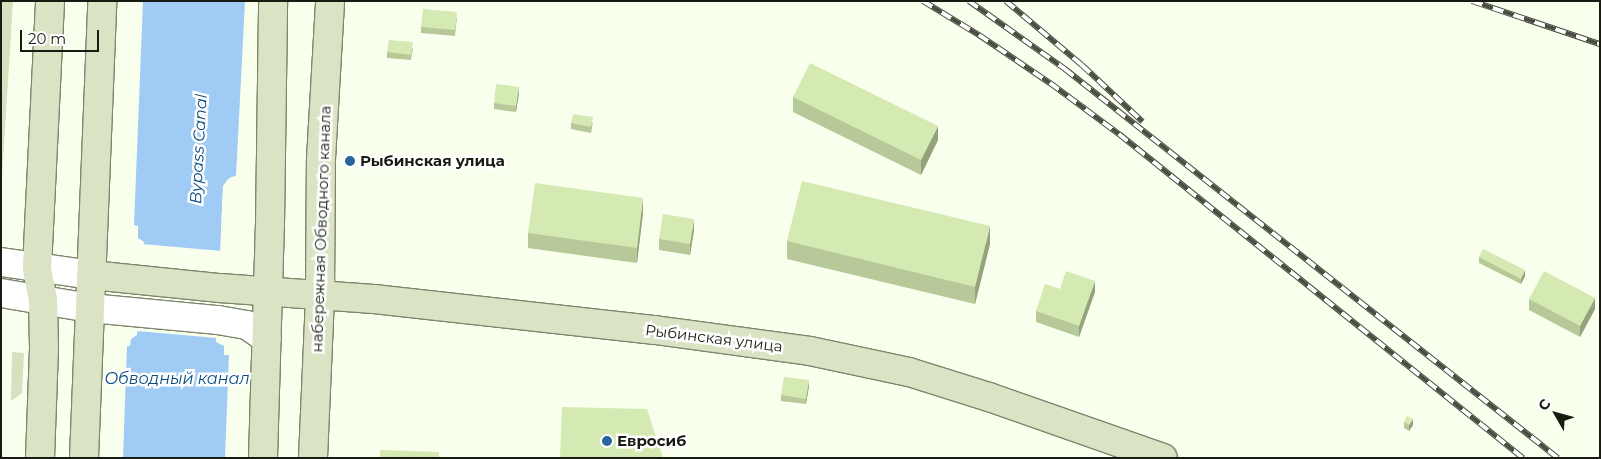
<!DOCTYPE html>
<meta charset="utf-8">
<style>
body{margin:0}
#map{position:relative;width:1601px;height:459px;overflow:hidden;background:#f8ffed;font-family:Montserrat,sans-serif}
div>[style]{position:absolute}
.green>*{inset:0;background:#d5e1bf}
.water>*{inset:0;background:#a0cbf4}
.pier>*{inset:0;background:#f8ffed}
.roads{filter:drop-shadow(1px 0 #7d866d) drop-shadow(-1px 0 #7d866d) drop-shadow(0 1px #7d866d) drop-shadow(0 -1px #7d866d)}
.tertiary>*{height:28px;margin:-14px;padding:0 14px;transform-origin:14px;border-radius:14px;background:#fff}
.secondary>*{height:28px;margin:-14px;padding:0 14px;transform-origin:14px;border-radius:14px;background:#dae3c3}
.rail>*{height:5.5px;margin-top:-2.75px;transform-origin:0;background:repeating-linear-gradient(90deg,#fff 0 11px,#4a4e42 0 22px);box-sizing:border-box;border-block:1px solid #4a4e42}
.wall>*{inset:0;background:#b7c899}
.shaded-wall>*{inset:0;background:#95a37d}
.building>*{inset:0;background:#d5e9b2}
.dots>*{width:14px;height:14px;translate:-50% -50%;box-sizing:border-box;border:2px solid #fff;border-radius:50%}
span{translate:-50% -50%;white-space:nowrap;text-align:center;line-height:1.15;-webkit-text-stroke:5px #fff;paint-order:stroke}
.poi-label{font-size:15px;color:#171b11;font-weight:700}
.left{translate:0 -50%;text-align:left}
.street-label{font-size:15px;color:#171b11}
.water-label{font-size:16px;color:#094c7f;font-style:italic}
.frame{position:absolute;inset:0;border:2px solid #171b11;pointer-events:none}
.north{position:absolute;left:1531px;top:389px;width:50px;height:50px;-webkit-text-stroke:4px #fff;paint-order:stroke;rotate:308deg;font-size:14px;font-weight:700;line-height:20px;text-align:center;color:#171b11}
.north::after{content:'';display:block;margin:auto;width:18px;height:22px;background:#171b11;clip-path:polygon(50% 0,100% 100%,50% 72%,0 100%)}
.scale{position:absolute;left:20px;top:30px;width:79px;height:22px;box-sizing:border-box;border:2px solid #171b11;border-top:0;padding-left:6px;font-size:15px;line-height:18px;white-space:nowrap;color:#171b11;-webkit-text-stroke:4px #fff;paint-order:stroke}
</style>
<div id="map">
<div class="green">
<div style="clip-path:polygon(1px 1px,13px 1px,1px 193px)"></div>
<div style="clip-path:polygon(12px 352px,24px 353px,22px 393px,11px 401px)"></div>
</div>
<div class="water">
<div style="clip-path:polygon(143px 1px,245px 1px,236px 176px,231px 177px,223px 186px,216px 342px,224px 346px,224px 355px,229px 355px,225px 458px,123px 458px,127px 346px,130px 346px,131px 339px,137px 335px,144px 242px,138px 238px,138px 226px,134px 225px)"></div>
</div>
<div class="pier">
<div style="clip-path:polygon(236px 176px,236px 178px,229px 181px,226px 187px,223px 235px,221px 235px,223px 186px,228px 179px)"></div>
<div style="clip-path:polygon(142px 244px,222px 251px,217px 338px,137px 331px)"></div>
</div>
<div class="roads">
<div class="tertiary">
<div style="left:1px;top:262px;width:91px;rotate:8.2deg"></div>
<div style="left:1px;top:293px;width:90px;rotate:9.6deg"></div>
<div style="left:90px;top:308px;width:129px;rotate:5.4deg"></div>
<div style="left:218px;top:320px;width:29px;rotate:10deg"></div>
<div style="left:247px;top:325px;width:24px;rotate:35deg"></div>
</div>
<div class="secondary">
<div style="left:91px;top:275px;width:130px;rotate:5.8deg"></div>
<div style="left:220px;top:288px;width:154px;rotate:4.1deg"></div>
<div style="left:374px;top:299px;width:283px;rotate:6.3deg"></div>
<div style="left:655px;top:330px;width:156px;rotate:7.7deg"></div>
<div style="left:810px;top:351px;width:101px;rotate:12deg"></div>
<div style="left:909px;top:372px;width:84px;rotate:17.4deg"></div>
<div style="left:989px;top:397px;width:184px;rotate:19.3deg"></div>
<div style="left:40px;top:458px;width:111px;rotate:-87.9deg"></div>
<div style="left:44px;top:347px;width:47px;rotate:-91.2deg"></div>
<div style="left:43px;top:300px;width:33px;rotate:-101deg"></div>
<div style="left:37px;top:268px;width:267px;rotate:-87.2deg"></div>
<div style="left:84px;top:458px;width:457px;rotate:-87.7deg"></div>
<div style="left:263px;top:458px;width:233px;rotate:-88.3deg"></div>
<div style="left:270px;top:225px;width:224px;rotate:-89.2deg"></div>
<div style="left:313px;top:458px;width:163px;rotate:-87.5deg"></div>
<div style="left:320px;top:295px;width:136px;rotate:-89.6deg"></div>
<div style="left:321px;top:159px;width:158px;rotate:-86.7deg"></div>
</div>
</div>
<div class="rail">
<div style="left:923px;top:1px;width:66px;rotate:31.3deg"></div>
<div style="left:979px;top:35px;width:86px;rotate:34.1deg"></div>
<div style="left:1050px;top:83px;width:86px;rotate:36.5deg"></div>
<div style="left:1119px;top:134px;width:518px;rotate:38.73deg"></div>
<div style="left:969px;top:1px;width:118px;rotate:35.3deg"></div>
<div style="left:1065px;top:69px;width:628px;rotate:38.28deg"></div>
<div style="left:1006px;top:1px;width:99px;rotate:40.1deg"></div>
<div style="left:1082px;top:65px;width:83px;rotate:43.1deg"></div>
<div style="left:1472px;top:1px;width:135px;rotate:18.6deg"></div>
</div>
<div class="wall">
<div style="clip-path:polygon(457px 18px,455px 36px,421px 33px,421px 27px)"></div>
<div style="clip-path:polygon(413px 48px,411px 60px,387px 58px,387px 52px)"></div>
<div style="clip-path:polygon(519px 93px,516px 112px,494px 109px,494px 103px)"></div>
<div style="clip-path:polygon(793px 97px,938px 140px,921px 175px,793px 112px)"></div>
<div style="clip-path:polygon(571px 123px,593px 123px,591px 133px,571px 129px)"></div>
<div style="clip-path:polygon(643px 213px,637px 263px,528px 248px,528px 233px)"></div>
<div style="clip-path:polygon(694px 230px,690px 255px,659px 250px,659px 239px)"></div>
<div style="clip-path:polygon(787px 241px,990px 244px,975px 304px,787px 259px)"></div>
<div style="clip-path:polygon(1479px 257px,1525px 276px,1521px 284px,1479px 263px)"></div>
<div style="clip-path:polygon(1060px 289px,1095px 292px,1079px 337px,1036px 322px,1036px 311px)"></div>
<div style="clip-path:polygon(1529px 299px,1595px 309px,1580px 337px,1529px 310px)"></div>
<div style="clip-path:polygon(809px 386px,806px 404px,781px 401px,781px 395px)"></div>
<div style="clip-path:polygon(1404px 422px,1413px 425px,1409px 431px,1404px 428px)"></div>
</div>
<div class="shaded-wall">
<div style="clip-path:polygon(519px 87px,519px 93px,516px 112px,516px 106px)"></div>
<div style="clip-path:polygon(938px 126px,938px 140px,921px 175px,921px 160px)"></div>
<div style="clip-path:polygon(643px 198px,643px 213px,637px 263px,637px 248px)"></div>
<div style="clip-path:polygon(694px 219px,694px 230px,690px 255px,690px 244px)"></div>
<div style="clip-path:polygon(990px 226px,990px 244px,975px 304px,975px 287px)"></div>
<div style="clip-path:polygon(1525px 270px,1525px 276px,1521px 284px,1521px 279px)"></div>
<div style="clip-path:polygon(1095px 281px,1095px 292px,1079px 337px,1079px 326px)"></div>
<div style="clip-path:polygon(1595px 298px,1595px 309px,1580px 337px,1580px 326px)"></div>
<div style="clip-path:polygon(809px 380px,809px 386px,806px 404px,806px 399px)"></div>
<div style="clip-path:polygon(1413px 419px,1413px 425px,1409px 431px,1409px 425px)"></div>
</div>
<div class="building">
<div style="clip-path:polygon(423px 9px,457px 12px,455px 30px,421px 27px)"></div>
<div style="clip-path:polygon(389px 40px,413px 42px,411px 55px,387px 52px)"></div>
<div style="clip-path:polygon(810px 63px,938px 126px,921px 160px,793px 97px)"></div>
<div style="clip-path:polygon(496px 84px,519px 87px,516px 106px,494px 103px)"></div>
<div style="clip-path:polygon(573px 114px,593px 117px,591px 127px,571px 123px)"></div>
<div style="clip-path:polygon(802px 181px,990px 226px,975px 287px,787px 241px)"></div>
<div style="clip-path:polygon(535px 183px,643px 198px,637px 248px,528px 233px)"></div>
<div style="clip-path:polygon(663px 214px,694px 219px,690px 244px,659px 239px)"></div>
<div style="clip-path:polygon(1483px 249px,1525px 270px,1521px 279px,1479px 257px)"></div>
<div style="clip-path:polygon(1066px 271px,1095px 281px,1079px 326px,1036px 311px,1045px 284px,1060px 289px)"></div>
<div style="clip-path:polygon(1544px 271px,1595px 298px,1580px 326px,1529px 299px)"></div>
<div style="clip-path:polygon(784px 377px,809px 380px,806px 399px,781px 395px)"></div>
<div style="clip-path:polygon(562px 407px,647px 409px,663px 458px,560px 458px)"></div>
<div style="clip-path:polygon(1407px 416px,1413px 419px,1409px 425px,1404px 422px)"></div>
<div style="clip-path:polygon(380px 450px,439px 452px,439px 458px,380px 458px)"></div>
</div>
<div class="dots">
<div style="left:350px;top:161px;background:#27669d"></div>
<div style="left:607px;top:441px;background:#27669d"></div>
</div>
<div class="poi-label">
<span class="left" style="left:360px;top:161px">Рыбинская улица</span>
<span class="left" style="left:617px;top:441px">Евросиб</span>
</div>
<div class="street-label">
<span style="left:321px;top:229px;rotate:-88deg">набережная Обводного канала</span>
<span style="left:714px;top:338px;rotate:7deg">Рыбинская улица</span>
</div>
<div class="water-label">
<span style="left:199px;top:149px;rotate:-87deg">Bypass Canal</span>
<span style="left:177px;top:379px">Обводный канал</span>
</div>
<div class="frame"></div>
<div class="north">С</div>
<div class="scale">20 m</div>
</div>
